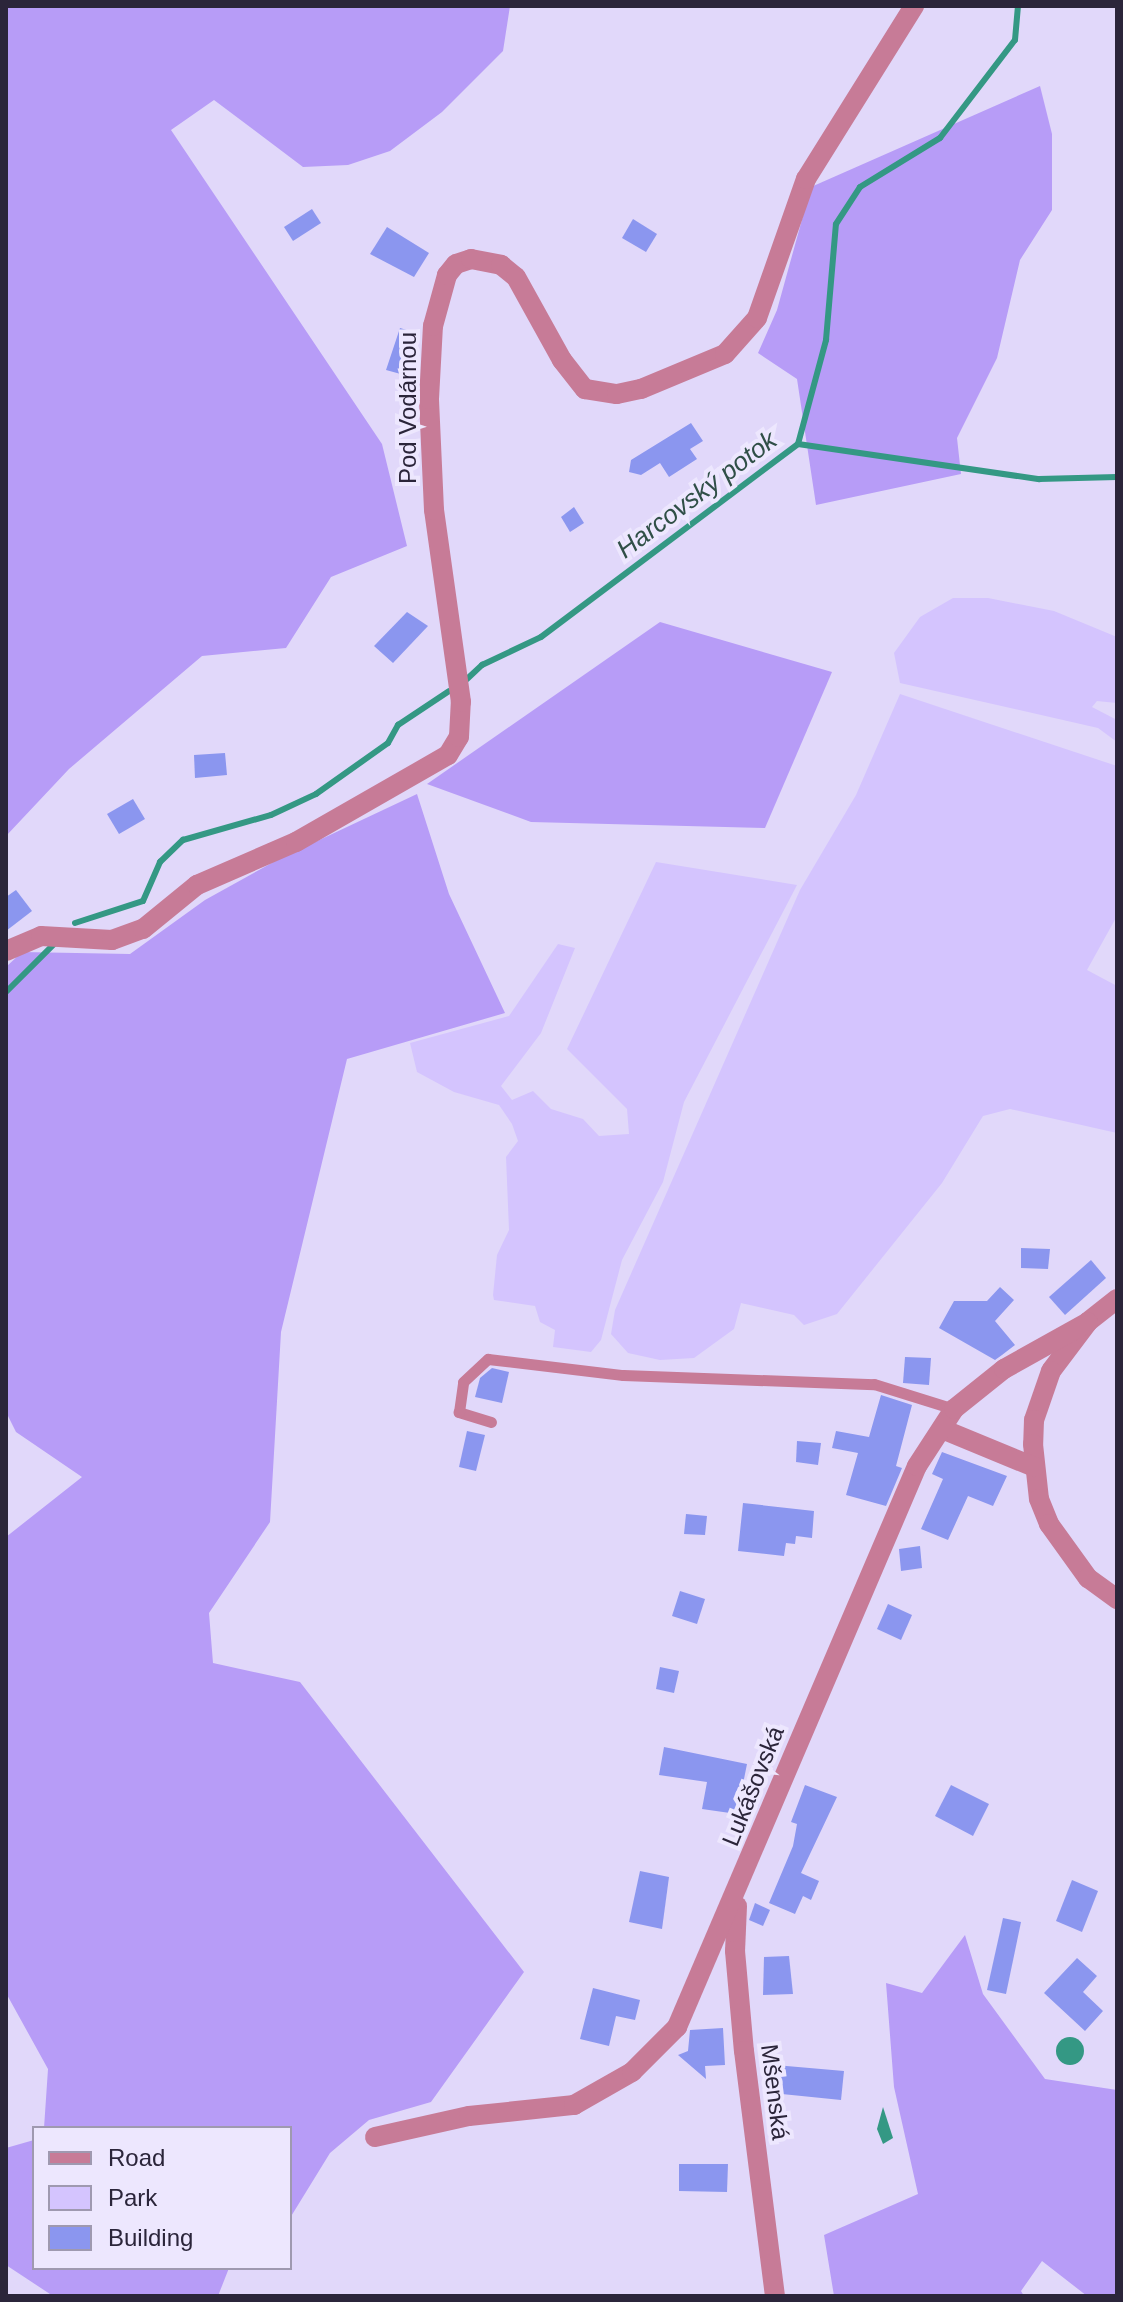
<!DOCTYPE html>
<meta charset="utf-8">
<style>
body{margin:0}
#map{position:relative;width:1123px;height:2302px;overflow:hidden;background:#e1d8fa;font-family:Helvetica,sans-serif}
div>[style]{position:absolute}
.green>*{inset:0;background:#d4c4fe}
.forest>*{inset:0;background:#b79cf7}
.water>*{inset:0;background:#349884}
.round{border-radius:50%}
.stream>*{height:6px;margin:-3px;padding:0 3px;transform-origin:3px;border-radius:3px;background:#349884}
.building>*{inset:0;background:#8b96ef}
.service>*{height:11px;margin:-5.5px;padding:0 5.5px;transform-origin:5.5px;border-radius:5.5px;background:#c77b97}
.minor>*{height:20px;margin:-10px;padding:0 10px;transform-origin:10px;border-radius:10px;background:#c77b97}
span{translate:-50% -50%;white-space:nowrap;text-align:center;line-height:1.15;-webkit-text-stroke:8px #ede7fe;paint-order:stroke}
.street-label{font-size:24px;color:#2b253a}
.water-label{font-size:26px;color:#304f47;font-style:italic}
.frame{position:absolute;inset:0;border:8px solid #2b253a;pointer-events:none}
.legend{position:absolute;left:32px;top:2126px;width:260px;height:144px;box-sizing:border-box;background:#ede7fe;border:2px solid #9f99b0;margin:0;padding:10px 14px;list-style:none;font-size:24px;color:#2b253a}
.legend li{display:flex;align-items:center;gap:16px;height:40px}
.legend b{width:40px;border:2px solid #9f99b0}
</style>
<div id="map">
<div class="green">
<div style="clip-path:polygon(953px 598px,988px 598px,1054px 611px,1117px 637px,1117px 703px,1097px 701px,1092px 707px,1117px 720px,1117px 742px,1098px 728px,900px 683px,894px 653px,920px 617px)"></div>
<div style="clip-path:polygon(900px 694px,1117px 766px,1117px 916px,1087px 970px,1117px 986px,1117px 1133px,1010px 1109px,983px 1116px,942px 1183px,837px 1314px,804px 1325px,794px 1315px,741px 1303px,734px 1329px,694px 1358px,660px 1360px,628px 1353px,611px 1334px,615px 1310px,800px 890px,856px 795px)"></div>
<div style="clip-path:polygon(656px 862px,797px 885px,684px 1102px,663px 1182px,622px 1260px,601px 1340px,591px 1352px,553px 1347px,555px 1330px,540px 1322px,535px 1306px,494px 1300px,493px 1295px,497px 1255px,509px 1230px,506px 1157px,518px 1141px,512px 1124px,499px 1105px,454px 1092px,417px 1072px,410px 1043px,509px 1016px,558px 944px,575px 948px,541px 1033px,501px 1086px,512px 1100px,533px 1091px,551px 1109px,583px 1119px,599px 1136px,629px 1134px,627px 1109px,567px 1049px)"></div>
</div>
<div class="forest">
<div style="clip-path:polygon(6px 6px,510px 6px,503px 51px,442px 112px,390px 151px,348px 165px,303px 167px,214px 100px,171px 130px,382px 444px,407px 546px,331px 577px,286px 648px,202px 656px,69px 769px,6px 836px)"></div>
<div style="clip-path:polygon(1040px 86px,1052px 134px,1052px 210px,1020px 260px,997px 358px,957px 438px,961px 474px,816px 505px,797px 379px,758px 353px,777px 310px,811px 187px)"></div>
<div style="clip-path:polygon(660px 622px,832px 672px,765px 828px,531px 822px,427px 784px)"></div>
<div style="clip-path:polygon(417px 794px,449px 894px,505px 1013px,347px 1059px,281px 1332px,270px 1522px,209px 1613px,213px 1663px,300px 1682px,524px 1972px,431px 2102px,369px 2120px,330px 2153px,290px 2218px,290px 2128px,44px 2128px,48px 2069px,6px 1993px,6px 1537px,82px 1477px,16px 1432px,6px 1412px,6px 967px,22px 952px,130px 954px,205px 900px,279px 859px)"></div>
<div style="clip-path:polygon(965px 1935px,983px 1994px,1045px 2079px,1117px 2090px,1117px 2296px,1087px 2296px,1042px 2261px,1021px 2291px,1024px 2296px,834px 2296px,824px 2235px,918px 2194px,894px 2087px,886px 1983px,922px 1993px)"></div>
<div style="clip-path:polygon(34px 2140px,34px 2268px,229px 2268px,218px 2296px,53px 2296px,6px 2265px,6px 2148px)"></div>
</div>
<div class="water">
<div class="round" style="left:1056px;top:2037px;width:28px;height:28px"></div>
<div style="clip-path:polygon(883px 2107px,893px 2138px,883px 2144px,877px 2129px)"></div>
</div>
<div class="stream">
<div style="left:798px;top:444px;width:244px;rotate:8.3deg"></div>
<div style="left:1039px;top:479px;width:78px;rotate:-1.5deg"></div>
<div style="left:467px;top:679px;width:21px;rotate:-43deg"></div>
<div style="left:482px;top:665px;width:65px;rotate:-25.4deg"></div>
<div style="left:541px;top:637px;width:321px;rotate:-36.9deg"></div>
<div style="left:798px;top:444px;width:108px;rotate:-74.9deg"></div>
<div style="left:826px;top:340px;width:116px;rotate:-85.1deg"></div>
<div style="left:836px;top:224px;width:44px;rotate:-57deg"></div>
<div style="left:860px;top:187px;width:94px;rotate:-31.5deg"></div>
<div style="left:940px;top:138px;width:123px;rotate:-52.6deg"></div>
<div style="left:1015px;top:40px;width:34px;rotate:-85deg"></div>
<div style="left:75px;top:923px;width:71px;rotate:-17.9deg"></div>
<div style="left:143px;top:901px;width:43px;rotate:-66.4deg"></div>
<div style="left:160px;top:862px;width:32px;rotate:-44deg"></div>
<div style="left:183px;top:840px;width:91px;rotate:-15.9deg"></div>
<div style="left:271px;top:815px;width:50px;rotate:-25deg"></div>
<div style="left:316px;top:794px;width:88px;rotate:-35.3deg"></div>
<div style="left:388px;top:743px;width:21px;rotate:-61deg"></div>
<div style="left:398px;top:725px;width:61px;rotate:-33.7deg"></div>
<div style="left:6px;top:992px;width:71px;rotate:-45deg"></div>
</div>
<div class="building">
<div style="clip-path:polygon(312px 209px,321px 223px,293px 241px,284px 227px)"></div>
<div style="clip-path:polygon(633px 219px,657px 234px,646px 252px,622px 238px)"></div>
<div style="clip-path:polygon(387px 227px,429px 253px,414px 277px,370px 254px)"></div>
<div style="clip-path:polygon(400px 328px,420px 334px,408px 376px,386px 370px)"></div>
<div style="clip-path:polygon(691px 423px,703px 441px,690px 449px,697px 459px,669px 477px,660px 463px,641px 475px,629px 472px,631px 460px)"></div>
<div style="clip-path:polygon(574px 507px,584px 523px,570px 532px,561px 517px)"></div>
<div style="clip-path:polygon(407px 612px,428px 626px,393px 663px,374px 646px)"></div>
<div style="clip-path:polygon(225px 753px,227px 775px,195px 778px,194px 755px)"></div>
<div style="clip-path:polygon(133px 799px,145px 819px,119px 834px,107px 814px)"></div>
<div style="clip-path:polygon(16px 890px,32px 911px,6px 931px,6px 897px)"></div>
<div style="clip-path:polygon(1021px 1248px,1050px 1249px,1048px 1269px,1021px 1268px)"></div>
<div style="clip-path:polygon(1091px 1260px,1106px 1278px,1065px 1315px,1049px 1297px)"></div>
<div style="clip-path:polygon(1000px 1287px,1014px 1300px,995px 1321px,1015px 1345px,1002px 1355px,995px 1360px,939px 1328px,954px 1301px,987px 1301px)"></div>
<div style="clip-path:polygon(905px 1357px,931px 1358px,929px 1385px,903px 1383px)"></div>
<div style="clip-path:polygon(492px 1368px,509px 1372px,502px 1403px,475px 1397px,480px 1378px)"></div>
<div style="clip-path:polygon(881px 1395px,912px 1405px,896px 1466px,902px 1468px,886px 1506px,846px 1495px,858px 1453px,832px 1448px,836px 1431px,869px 1437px)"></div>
<div style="clip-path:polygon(467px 1431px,485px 1435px,476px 1471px,459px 1467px)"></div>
<div style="clip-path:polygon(797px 1441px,821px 1443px,818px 1465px,796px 1462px)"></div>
<div style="clip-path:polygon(942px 1452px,1007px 1476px,993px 1506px,968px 1496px,948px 1540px,921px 1529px,943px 1479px,932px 1474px)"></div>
<div style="clip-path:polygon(743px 1503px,814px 1511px,812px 1538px,796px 1536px,795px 1544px,786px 1543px,784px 1556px,738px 1551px)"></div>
<div style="clip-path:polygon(686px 1514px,707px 1516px,705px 1535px,684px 1534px)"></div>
<div style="clip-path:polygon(920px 1546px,922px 1568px,901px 1571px,899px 1549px)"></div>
<div style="clip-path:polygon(680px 1591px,705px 1599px,697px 1624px,672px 1616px)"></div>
<div style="clip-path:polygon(888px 1604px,912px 1615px,901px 1640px,877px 1629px)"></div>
<div style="clip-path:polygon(660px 1667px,679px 1671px,674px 1693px,656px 1689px)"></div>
<div style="clip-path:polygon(664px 1747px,747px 1764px,737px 1814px,702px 1809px,707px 1782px,659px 1775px)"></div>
<div style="clip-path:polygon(805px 1785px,837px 1797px,801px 1873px,819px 1881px,811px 1900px,803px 1896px,795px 1914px,769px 1903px,793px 1846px,797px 1824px,791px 1822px)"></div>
<div style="clip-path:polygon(951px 1785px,989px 1804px,973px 1836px,935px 1816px)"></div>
<div style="clip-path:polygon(640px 1871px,669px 1877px,662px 1929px,629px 1922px)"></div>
<div style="clip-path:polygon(1072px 1880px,1098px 1891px,1082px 1932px,1056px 1921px)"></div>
<div style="clip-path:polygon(755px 1903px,770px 1910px,763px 1926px,749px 1920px)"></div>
<div style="clip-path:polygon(1003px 1918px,1021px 1922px,1006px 1994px,987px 1990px)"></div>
<div style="clip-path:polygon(789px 1956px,793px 1994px,763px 1995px,764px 1957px)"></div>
<div style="clip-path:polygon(1077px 1958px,1097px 1976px,1083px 1992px,1103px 2011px,1085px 2031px,1044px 1993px)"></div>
<div style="clip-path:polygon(593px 1988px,640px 2000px,635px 2020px,616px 2016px,609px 2046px,580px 2039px)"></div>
<div style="clip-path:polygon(723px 2028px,725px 2065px,705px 2066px,706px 2079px,678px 2055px,688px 2051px,690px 2030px)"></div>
<div style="clip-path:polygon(775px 2065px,844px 2071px,841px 2100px,772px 2093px)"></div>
<div style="clip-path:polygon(679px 2164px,728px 2164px,727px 2192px,679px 2191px)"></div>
</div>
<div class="service">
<div style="left:491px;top:1422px;width:34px;rotate:-163deg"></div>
<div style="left:459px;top:1412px;width:30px;rotate:-82deg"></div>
<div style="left:463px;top:1382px;width:34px;rotate:-43deg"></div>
<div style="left:488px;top:1359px;width:136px;rotate:6.8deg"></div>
<div style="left:623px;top:1375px;width:251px;rotate:2.1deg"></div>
<div style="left:874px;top:1384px;width:84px;rotate:17.4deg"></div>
</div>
<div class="minor">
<div style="left:6px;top:951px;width:38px;rotate:-23deg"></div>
<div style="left:41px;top:936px;width:71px;rotate:3.2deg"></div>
<div style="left:112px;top:940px;width:33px;rotate:-20deg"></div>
<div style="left:143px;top:929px;width:70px;rotate:-39.2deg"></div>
<div style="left:197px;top:885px;width:108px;rotate:-23.5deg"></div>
<div style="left:296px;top:842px;width:175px;rotate:-29.8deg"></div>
<div style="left:448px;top:755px;width:21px;rotate:-59deg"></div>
<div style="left:459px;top:737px;width:35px;rotate:-87deg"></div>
<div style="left:461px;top:702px;width:194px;rotate:-98deg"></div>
<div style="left:434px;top:510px;width:111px;rotate:-92.6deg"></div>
<div style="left:429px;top:399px;width:73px;rotate:-86.9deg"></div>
<div style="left:433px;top:326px;width:53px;rotate:-74.6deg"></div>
<div style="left:447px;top:275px;width:14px;rotate:-51deg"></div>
<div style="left:456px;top:264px;width:16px;rotate:-18deg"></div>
<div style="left:471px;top:259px;width:31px;rotate:11deg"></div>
<div style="left:501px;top:265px;width:19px;rotate:39deg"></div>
<div style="left:516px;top:277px;width:95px;rotate:61deg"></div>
<div style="left:562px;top:360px;width:37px;rotate:52deg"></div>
<div style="left:585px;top:389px;width:32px;rotate:9deg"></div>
<div style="left:617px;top:394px;width:25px;rotate:-12deg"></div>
<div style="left:641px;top:389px;width:91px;rotate:-22.6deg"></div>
<div style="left:725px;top:354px;width:48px;rotate:-48.4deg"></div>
<div style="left:757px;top:318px;width:147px;rotate:-70.6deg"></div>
<div style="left:806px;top:179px;width:204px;rotate:-58deg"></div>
<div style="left:1117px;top:1299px;width:37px;rotate:142deg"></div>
<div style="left:1088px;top:1322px;width:61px;rotate:127.1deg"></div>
<div style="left:1051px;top:1371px;width:52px;rotate:109.1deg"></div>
<div style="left:1034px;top:1420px;width:24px;rotate:92deg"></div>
<div style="left:1033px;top:1444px;width:55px;rotate:83.8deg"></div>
<div style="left:1039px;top:1499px;width:27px;rotate:68deg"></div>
<div style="left:1049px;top:1524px;width:67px;rotate:54.2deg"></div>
<div style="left:1088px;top:1578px;width:36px;rotate:36deg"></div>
<div style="left:942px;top:1429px;width:100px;rotate:22.4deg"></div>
<div style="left:737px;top:1906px;width:45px;rotate:92.5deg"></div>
<div style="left:735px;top:1951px;width:100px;rotate:84.9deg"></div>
<div style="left:744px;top:2051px;width:247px;rotate:82.8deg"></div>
<div style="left:375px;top:2137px;width:96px;rotate:-12.6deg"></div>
<div style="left:469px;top:2116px;width:106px;rotate:-6deg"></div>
<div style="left:574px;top:2105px;width:67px;rotate:-29.6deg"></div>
<div style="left:632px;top:2072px;width:64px;rotate:-45deg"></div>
<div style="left:677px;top:2027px;width:610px;rotate:-66.84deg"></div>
<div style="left:917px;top:1466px;width:68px;rotate:-57deg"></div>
<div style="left:954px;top:1409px;width:64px;rotate:-38.7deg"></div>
<div style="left:1004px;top:1369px;width:96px;rotate:-29.2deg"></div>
</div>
<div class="street-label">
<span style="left:408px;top:408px;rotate:-90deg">Pod Vodárnou</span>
<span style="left:753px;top:1786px;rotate:-68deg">Lukášovská</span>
<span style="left:775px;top:2092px;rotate:83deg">Mšenská</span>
</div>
<div class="water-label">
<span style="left:697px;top:495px;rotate:-37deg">Harcovský potok</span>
</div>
<div class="frame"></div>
<ul class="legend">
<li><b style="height:10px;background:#c77b97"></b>Road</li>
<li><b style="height:22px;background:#d4c4fe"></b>Park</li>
<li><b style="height:22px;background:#8b96ef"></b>Building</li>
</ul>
</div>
